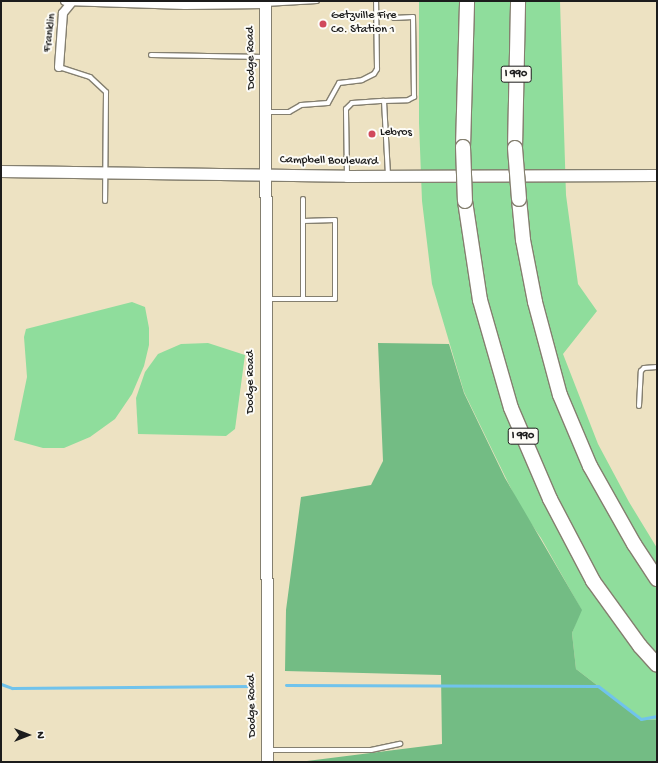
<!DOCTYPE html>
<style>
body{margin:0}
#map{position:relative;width:658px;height:763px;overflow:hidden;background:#ede2c2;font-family:"Gochi Hand",sans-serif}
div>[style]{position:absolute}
.green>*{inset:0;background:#8fdd9c}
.forest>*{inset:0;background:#73bc84}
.stream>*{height:3px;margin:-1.5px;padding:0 1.5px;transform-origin:1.5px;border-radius:1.5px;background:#70c3ec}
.roads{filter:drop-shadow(1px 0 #847f6f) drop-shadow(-1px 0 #847f6f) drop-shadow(0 1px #847f6f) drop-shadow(0 -1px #847f6f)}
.lane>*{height:4px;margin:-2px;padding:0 2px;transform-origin:2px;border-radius:2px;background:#fff}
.street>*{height:8px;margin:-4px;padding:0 4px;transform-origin:4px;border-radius:4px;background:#fff}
.secondary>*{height:11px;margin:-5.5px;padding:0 5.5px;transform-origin:5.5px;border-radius:5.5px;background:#fff}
.highway>*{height:14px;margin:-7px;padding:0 7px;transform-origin:7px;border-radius:7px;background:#fff}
.bridges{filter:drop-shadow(1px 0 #847f6f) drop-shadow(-1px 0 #847f6f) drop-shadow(0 1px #847f6f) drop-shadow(0 -1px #847f6f)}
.highway-bridge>*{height:14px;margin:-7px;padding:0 7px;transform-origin:7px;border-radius:7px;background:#fff}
.dots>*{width:11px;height:11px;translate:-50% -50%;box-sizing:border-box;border:2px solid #fdfcf7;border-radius:50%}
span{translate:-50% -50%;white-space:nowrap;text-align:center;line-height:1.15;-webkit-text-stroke:4px #fdfcf7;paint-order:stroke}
.shield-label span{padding:1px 3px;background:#fdfcf7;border:1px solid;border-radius:3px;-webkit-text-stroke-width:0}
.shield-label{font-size:11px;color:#1c1c1c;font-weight:700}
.poi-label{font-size:12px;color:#1c1c1c}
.left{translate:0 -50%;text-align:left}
.street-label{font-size:12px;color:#1c1c1c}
.frame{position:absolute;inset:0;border:2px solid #1c1c1c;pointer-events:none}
.north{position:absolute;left:8px;top:715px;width:40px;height:40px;-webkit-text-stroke:3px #fdfcf7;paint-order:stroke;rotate:90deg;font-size:11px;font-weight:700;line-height:16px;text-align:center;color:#1c1c1c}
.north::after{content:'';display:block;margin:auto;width:14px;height:18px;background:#1c1c1c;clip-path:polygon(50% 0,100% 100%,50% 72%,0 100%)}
</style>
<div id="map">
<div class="green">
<div style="clip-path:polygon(419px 1px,560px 1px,566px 195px,578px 284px,597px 311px,563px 354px,598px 444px,629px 502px,657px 548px,657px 720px,641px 719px,576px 669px,572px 633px,581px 609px,541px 538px,521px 509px,464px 392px,432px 284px,422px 201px,419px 123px)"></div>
<div style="clip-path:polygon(132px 302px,145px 307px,149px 328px,149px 345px,144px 366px,132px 394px,115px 419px,90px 437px,64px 448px,43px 448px,14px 440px,27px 377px,24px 337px,26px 329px)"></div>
<div style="clip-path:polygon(208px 343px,245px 355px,235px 429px,226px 436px,138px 434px,136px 398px,145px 372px,158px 354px,181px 344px)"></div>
</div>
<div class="forest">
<div style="clip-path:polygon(378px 343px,449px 344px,464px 393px,505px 478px,582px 610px,572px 633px,576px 669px,641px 719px,657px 720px,657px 762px,299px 762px,442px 744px,441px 675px,285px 671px,286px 610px,301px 497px,371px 485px,383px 461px)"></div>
</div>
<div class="stream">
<div style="left:1px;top:684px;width:12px;rotate:20deg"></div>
<div style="left:12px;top:688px;width:239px;rotate:-0.5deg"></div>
<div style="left:286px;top:685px;width:312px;rotate:0.2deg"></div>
<div style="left:598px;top:686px;width:54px;rotate:37.5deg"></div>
<div style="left:641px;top:719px;width:16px;rotate:-11deg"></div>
</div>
<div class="roads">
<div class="lane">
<div style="left:265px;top:4px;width:52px;rotate:-3.3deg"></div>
<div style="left:151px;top:55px;width:114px;rotate:1deg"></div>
<div style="left:59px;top:67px;width:33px;rotate:18deg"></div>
<div style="left:90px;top:77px;width:22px;rotate:43deg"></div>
<div style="left:106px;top:92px;width:109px;rotate:90.5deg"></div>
<div style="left:384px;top:101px;width:24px;rotate:-2deg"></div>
<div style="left:408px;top:100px;width:7px;rotate:-27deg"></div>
<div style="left:414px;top:97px;width:80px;rotate:-90.7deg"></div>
<div style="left:413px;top:17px;width:19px;rotate:177deg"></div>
<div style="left:267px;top:112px;width:22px"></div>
<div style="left:289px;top:112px;width:14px;rotate:-30deg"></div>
<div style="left:301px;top:105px;width:27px;rotate:-4deg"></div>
<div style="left:328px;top:103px;width:23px;rotate:-61deg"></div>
<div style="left:339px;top:83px;width:23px;rotate:-7deg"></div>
<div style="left:362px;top:80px;width:13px;rotate:-27deg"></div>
<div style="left:374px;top:74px;width:6px;rotate:-59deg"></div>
<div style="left:377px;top:69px;width:68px;rotate:-90.8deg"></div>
<div style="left:347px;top:175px;width:66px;rotate:-90.9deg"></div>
<div style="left:346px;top:109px;width:8px;rotate:-45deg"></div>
<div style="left:352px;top:103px;width:32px;rotate:-4deg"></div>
<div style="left:384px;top:101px;width:75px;rotate:86.9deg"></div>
<div style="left:266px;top:299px;width:69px"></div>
<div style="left:335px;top:299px;width:79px;rotate:-90deg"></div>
<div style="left:335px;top:220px;width:32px;rotate:178deg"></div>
<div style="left:303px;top:221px;width:22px;rotate:-90deg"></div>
<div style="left:303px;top:299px;width:78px;rotate:-90deg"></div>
<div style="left:639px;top:406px;width:35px;rotate:-87deg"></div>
<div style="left:641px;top:371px;width:4px;rotate:-45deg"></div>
<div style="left:644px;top:368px;width:13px;rotate:-4deg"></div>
<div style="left:267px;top:750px;width:104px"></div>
<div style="left:371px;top:750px;width:30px;rotate:-12deg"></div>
</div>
<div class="street">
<div style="left:65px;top:1px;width:120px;rotate:1.9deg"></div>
<div style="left:185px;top:5px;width:80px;rotate:-0.7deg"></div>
<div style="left:59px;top:67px;width:54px;rotate:-85.8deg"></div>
<div style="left:63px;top:13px;width:13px;rotate:-51deg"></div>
</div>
<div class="secondary">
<div style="left:265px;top:1px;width:761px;rotate:89.85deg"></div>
<div style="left:1px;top:171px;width:346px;rotate:0.8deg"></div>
<div style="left:347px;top:176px;width:310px;rotate:-0.2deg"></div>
</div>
<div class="highway">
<div style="left:463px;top:147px;width:146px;rotate:-88.4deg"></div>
<div style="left:515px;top:148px;width:147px;rotate:-88.8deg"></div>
<div style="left:519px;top:199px;width:41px;rotate:84.4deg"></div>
<div style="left:523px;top:240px;width:63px;rotate:79deg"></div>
<div style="left:535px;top:302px;width:96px;rotate:75deg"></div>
<div style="left:560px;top:395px;width:77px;rotate:67.1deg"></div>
<div style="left:590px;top:466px;width:90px;rotate:60.6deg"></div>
<div style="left:634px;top:544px;width:42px;rotate:56.7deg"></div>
<div style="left:465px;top:201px;width:100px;rotate:81.4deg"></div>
<div style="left:480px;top:300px;width:112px;rotate:74deg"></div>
<div style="left:511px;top:408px;width:99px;rotate:66.8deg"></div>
<div style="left:550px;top:499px;width:93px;rotate:62.3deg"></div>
<div style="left:593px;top:581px;width:80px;rotate:54.1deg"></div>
<div style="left:640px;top:646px;width:25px;rotate:48deg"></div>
</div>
</div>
<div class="bridges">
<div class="highway-bridge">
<div style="left:463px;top:147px;width:54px;rotate:87.9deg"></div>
<div style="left:515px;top:148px;width:51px;rotate:85.5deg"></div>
</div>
</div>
<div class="dots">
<div style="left:323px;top:24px;background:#d1495b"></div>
<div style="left:372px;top:134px;background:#d1495b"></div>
</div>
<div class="shield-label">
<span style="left:516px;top:74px">I 990</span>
<span style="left:523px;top:436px">I 990</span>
</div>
<div class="poi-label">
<span class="left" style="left:331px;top:24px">Getzville Fire<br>Co. Station 1</span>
<span class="left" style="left:380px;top:134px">Lebros</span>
</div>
<div class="street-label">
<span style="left:51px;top:33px;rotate:-83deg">Franklin</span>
<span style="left:252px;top:58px;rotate:-91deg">Dodge Road</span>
<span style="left:329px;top:162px;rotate:1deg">Campbell Boulevard</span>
<span style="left:252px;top:382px;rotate:-90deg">Dodge Road</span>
<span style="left:253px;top:706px;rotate:-91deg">Dodge Road</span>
</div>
<div class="frame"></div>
<div class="north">N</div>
</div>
